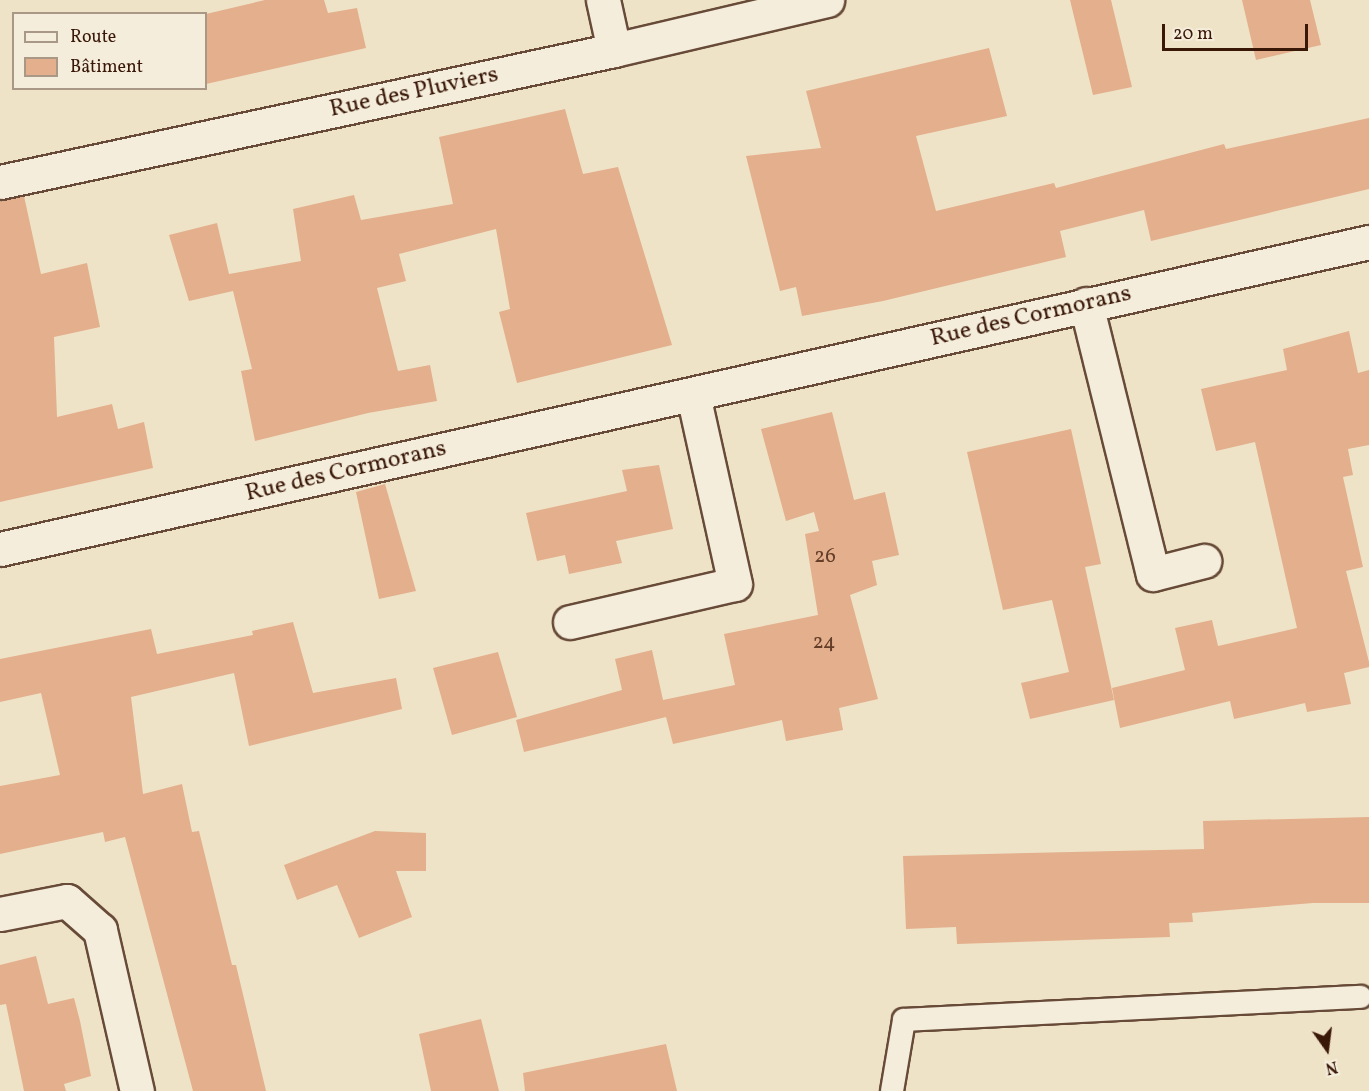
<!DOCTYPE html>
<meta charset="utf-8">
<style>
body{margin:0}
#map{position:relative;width:1369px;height:1091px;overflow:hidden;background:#efe3c7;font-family:Vollkorn,serif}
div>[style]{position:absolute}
.building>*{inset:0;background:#e3af8c}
.roads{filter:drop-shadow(2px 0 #674b38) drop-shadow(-2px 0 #674b38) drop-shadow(0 2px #674b38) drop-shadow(0 -2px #674b38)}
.lane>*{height:22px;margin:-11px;padding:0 11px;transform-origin:11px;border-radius:11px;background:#f5eddb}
.street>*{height:33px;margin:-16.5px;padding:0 16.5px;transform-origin:16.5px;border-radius:16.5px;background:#f5eddb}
span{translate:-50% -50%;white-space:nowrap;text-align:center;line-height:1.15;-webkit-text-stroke:5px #f5eddb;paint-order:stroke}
.number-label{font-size:21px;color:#643e29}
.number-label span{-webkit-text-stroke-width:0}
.street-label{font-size:24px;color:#3a1808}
.legend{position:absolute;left:12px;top:12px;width:195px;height:78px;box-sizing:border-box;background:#f5eddb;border:2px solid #aa9887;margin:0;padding:8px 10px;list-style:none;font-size:18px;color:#3a1808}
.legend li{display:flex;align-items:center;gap:12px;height:30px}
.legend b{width:30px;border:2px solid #aa9887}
.north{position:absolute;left:1297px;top:1019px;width:60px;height:60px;-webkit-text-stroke:4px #f5eddb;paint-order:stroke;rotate:166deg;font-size:16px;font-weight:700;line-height:24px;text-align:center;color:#3a1808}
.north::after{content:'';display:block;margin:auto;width:21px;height:27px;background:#3a1808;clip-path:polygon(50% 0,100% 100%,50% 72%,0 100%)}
.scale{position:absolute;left:1162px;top:24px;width:146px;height:27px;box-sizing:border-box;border:3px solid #3a1808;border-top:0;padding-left:8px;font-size:18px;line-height:21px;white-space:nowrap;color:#3a1808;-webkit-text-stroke:4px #f5eddb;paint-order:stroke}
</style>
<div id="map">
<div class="building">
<div style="clip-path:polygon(265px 0,324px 0,328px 13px,357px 8px,366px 48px,206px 84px,206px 14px)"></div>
<div style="clip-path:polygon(1070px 0,1111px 0,1132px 87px,1093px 95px)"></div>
<div style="clip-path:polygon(1242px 0,1310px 0,1321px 45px,1256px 60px)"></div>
<div style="clip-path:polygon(989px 48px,1007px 116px,916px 136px,936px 211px,1054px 183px,1056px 188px,1224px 144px,1226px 149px,1369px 118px,1369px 189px,1151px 241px,1144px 210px,1060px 231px,1066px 257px,883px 301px,802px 316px,796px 287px,780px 291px,746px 156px,821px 148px,806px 91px)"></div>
<div style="clip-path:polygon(565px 109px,583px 174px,618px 167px,672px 345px,517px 383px,499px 312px,510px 309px,496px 229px,399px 254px,406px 281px,377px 288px,398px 371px,430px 365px,437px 401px,368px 413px,255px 441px,241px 371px,252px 369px,233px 291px,189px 301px,169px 235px,217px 223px,229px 274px,301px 261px,293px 209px,354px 195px,361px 220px,453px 204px,439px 137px)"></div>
<div style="clip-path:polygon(24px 196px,41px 274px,87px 263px,100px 327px,54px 337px,57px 417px,112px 404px,118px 429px,144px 422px,153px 468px,0 502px,0 200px)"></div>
<div style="clip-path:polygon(1349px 331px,1358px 373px,1369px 370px,1369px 445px,1348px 449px,1353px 475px,1343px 477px,1363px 567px,1346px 571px,1369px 662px,1369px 667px,1344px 673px,1351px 704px,1307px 712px,1305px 703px,1234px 719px,1230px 701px,1120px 728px,1112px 688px,1185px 670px,1175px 628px,1212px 620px,1218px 646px,1297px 628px,1255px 442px,1216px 451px,1201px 389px,1287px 370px,1283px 349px)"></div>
<div style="clip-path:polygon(832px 412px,854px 500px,885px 492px,899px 555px,872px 561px,877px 585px,850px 595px,878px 699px,839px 708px,843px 730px,786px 741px,782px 720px,673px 744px,666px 717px,524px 752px,516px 720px,622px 690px,615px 659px,652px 650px,663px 700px,735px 685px,724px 634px,818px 615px,805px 534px,819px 531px,814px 512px,786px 521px,761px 429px)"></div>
<div style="clip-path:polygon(1071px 429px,1101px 564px,1085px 567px,1114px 700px,1030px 719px,1021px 683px,1069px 672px,1052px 600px,1003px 610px,967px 452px)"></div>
<div style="clip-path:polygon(659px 465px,673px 529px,616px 541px,622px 563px,569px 574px,565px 555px,537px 561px,526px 513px,627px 491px,622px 470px)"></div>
<div style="clip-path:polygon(385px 484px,416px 591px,379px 599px,356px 492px)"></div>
<div style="clip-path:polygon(293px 622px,313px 693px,396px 678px,402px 709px,249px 746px,234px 673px,131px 697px,143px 794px,182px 784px,192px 832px,199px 831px,232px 965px,236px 965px,266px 1091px,193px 1091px,125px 837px,105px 842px,103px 832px,0 854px,0 786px,60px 775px,41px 693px,0 702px,0 659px,151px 629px,157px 654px,253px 635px,252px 631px)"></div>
<div style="clip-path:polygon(498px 652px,517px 717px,452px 735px,433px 668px)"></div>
<div style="clip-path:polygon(1369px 817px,1369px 903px,1313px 903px,1192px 913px,1193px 922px,1169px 923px,1170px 937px,957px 944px,956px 927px,906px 929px,903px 856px,1204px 849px,1203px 821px)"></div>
<div style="clip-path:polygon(375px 831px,426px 833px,426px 871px,396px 871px,412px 917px,359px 938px,337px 885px,297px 900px,284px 865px)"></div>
<div style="clip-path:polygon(36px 956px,48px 1004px,74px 998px,80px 1021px,91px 1076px,64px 1084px,66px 1091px,24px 1091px,6px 1004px,0 1005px,0 965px)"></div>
<div style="clip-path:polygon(481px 1019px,499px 1091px,431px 1091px,419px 1034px)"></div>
<div style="clip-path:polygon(666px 1044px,677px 1091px,525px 1091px,523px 1073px)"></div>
</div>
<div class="roads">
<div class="lane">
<div style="left:892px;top:1091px;width:72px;rotate:-80.4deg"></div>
<div style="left:904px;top:1020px;width:457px;rotate:-2.9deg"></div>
</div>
<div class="street">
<div style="left:603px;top:0;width:51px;rotate:77.6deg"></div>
<div style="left:0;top:182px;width:628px;rotate:-12.13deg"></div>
<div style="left:614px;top:50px;width:219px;rotate:-13.2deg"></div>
<div style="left:1086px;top:304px;width:278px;rotate:76.1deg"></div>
<div style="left:1153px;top:574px;width:53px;rotate:-14.3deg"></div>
<div style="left:0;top:549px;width:1403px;rotate:-12.64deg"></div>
<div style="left:570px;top:622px;width:169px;rotate:-13deg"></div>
<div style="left:735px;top:584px;width:194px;rotate:-102.5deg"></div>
<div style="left:0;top:914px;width:68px;rotate:-11deg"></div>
<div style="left:67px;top:901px;width:44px;rotate:41.3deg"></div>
<div style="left:100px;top:930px;width:165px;rotate:77.1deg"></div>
</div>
</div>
<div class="number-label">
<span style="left:825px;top:557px">26</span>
<span style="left:824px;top:643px">24</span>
</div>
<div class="street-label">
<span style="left:414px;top:93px;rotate:-12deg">Rue des Pluviers</span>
<span style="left:1031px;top:317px;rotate:-13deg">Rue des Cormorans</span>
<span style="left:346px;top:472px;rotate:-13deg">Rue des Cormorans</span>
</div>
<ul class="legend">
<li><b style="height:8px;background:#f5eddb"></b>Route</li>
<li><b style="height:16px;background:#e3af8c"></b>Bâtiment</li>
</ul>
<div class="north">N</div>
<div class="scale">20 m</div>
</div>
